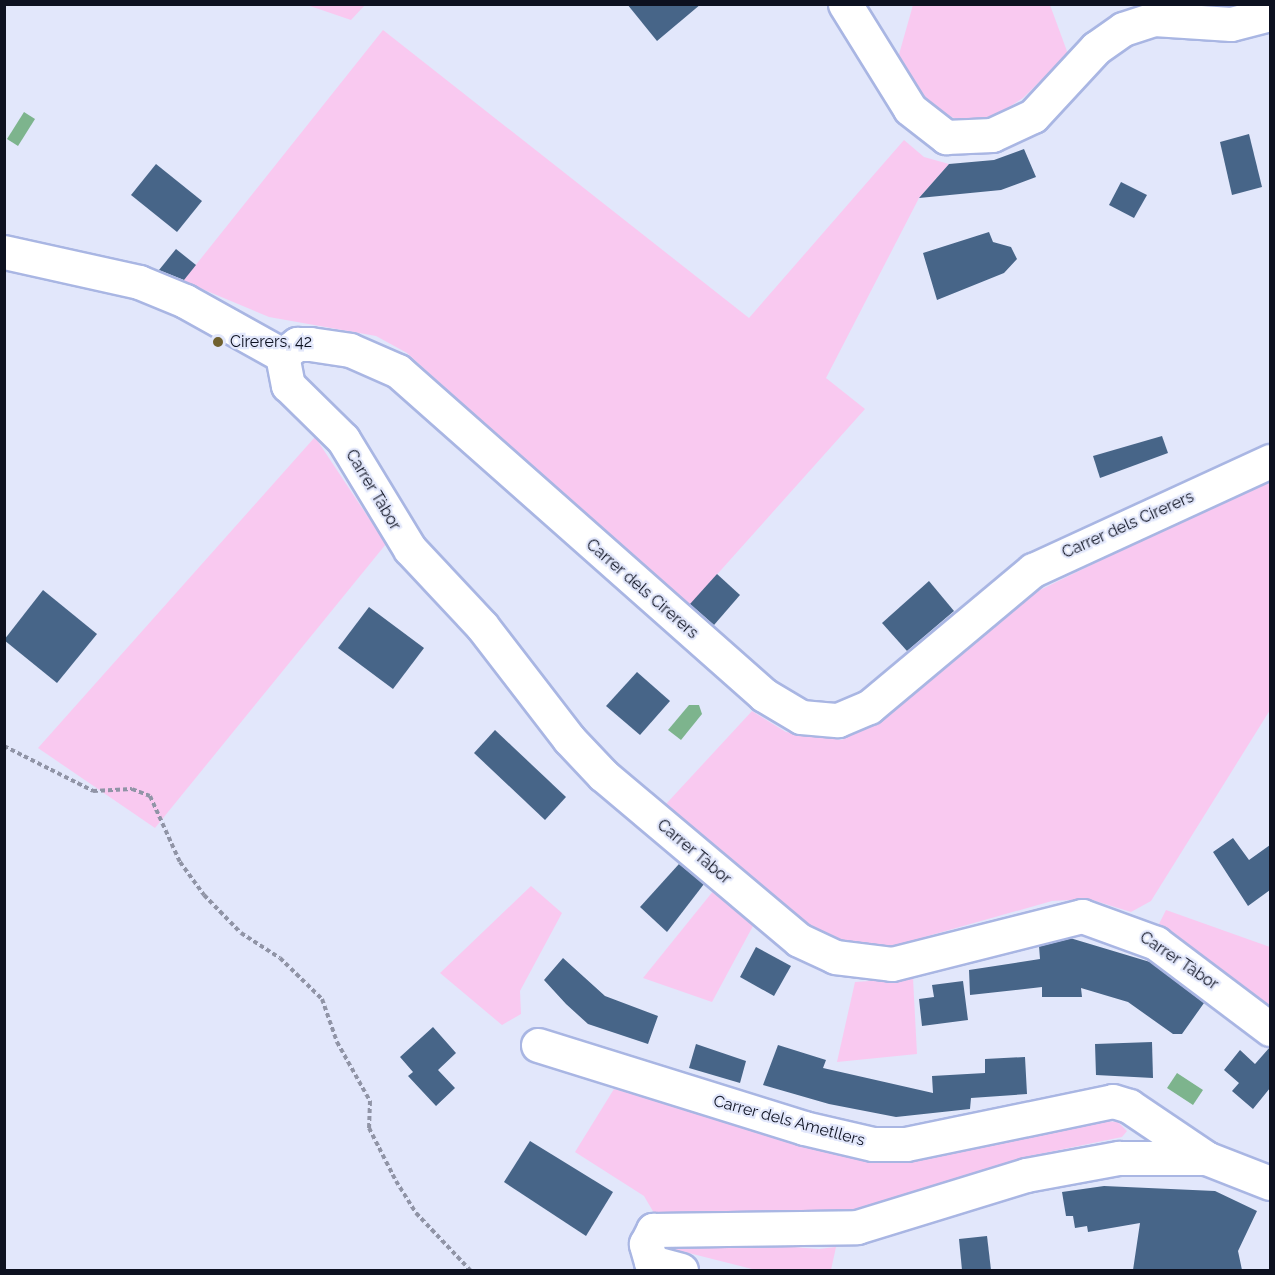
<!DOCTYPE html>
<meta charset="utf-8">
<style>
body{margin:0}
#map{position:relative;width:1275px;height:1275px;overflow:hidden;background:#e2e7fb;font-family:Raleway,sans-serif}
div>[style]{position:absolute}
.green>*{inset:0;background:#f9c9f0}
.water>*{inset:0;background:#7db48d}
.building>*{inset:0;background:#476588}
.path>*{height:4px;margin-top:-2px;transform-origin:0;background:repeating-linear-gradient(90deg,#9094a6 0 4.5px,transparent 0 7.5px)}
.roads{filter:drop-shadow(2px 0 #a9b6e3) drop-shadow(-2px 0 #a9b6e3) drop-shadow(0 2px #a9b6e3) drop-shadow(0 -2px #a9b6e3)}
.minor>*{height:33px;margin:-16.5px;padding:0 16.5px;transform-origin:16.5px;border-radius:16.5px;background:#fff}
.dots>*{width:16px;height:16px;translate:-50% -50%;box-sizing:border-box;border:3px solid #e2e7fb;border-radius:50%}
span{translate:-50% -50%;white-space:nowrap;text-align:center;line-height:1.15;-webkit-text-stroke:4.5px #e2e7fb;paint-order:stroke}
.poi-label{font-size:16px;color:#0d1120}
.left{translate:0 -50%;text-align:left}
.street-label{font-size:16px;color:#0d1120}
.frame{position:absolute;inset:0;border:6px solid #0d1120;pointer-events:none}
</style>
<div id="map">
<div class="green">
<div style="clip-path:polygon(307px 5px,365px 5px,351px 20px)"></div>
<div style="clip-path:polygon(913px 5px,1050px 5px,1068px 54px,1023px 98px,997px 115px,967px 121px,954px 118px,938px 111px,896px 65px)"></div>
<div style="clip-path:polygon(383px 30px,749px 318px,904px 140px,924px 157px,949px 164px,919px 198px,826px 378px,865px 409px,687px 608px,407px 353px,376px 336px,269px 317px,183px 281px)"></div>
<div style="clip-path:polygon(315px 437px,386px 544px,155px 828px,38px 748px)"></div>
<div style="clip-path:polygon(1270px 477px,1270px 710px,1151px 901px,1131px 912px,1089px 899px,1052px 901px,882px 949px,833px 941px,793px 918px,666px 804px,752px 711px,786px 732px,842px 740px,1032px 594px)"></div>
<div style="clip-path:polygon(531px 886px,562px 913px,520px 991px,521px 1014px,502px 1025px,440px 973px)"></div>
<div style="clip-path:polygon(714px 890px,753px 926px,712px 1002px,643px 978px)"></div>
<div style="clip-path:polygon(1166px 910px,1270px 947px,1270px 1008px,1158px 926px)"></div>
<div style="clip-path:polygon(913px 978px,917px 1054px,837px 1062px,855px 982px)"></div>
<div style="clip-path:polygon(614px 1089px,873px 1160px,908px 1159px,1092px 1120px,1118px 1122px,1127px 1131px,1122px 1137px,1030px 1156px,858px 1212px,654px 1213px,644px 1196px,575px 1152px)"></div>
<div style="clip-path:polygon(711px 1241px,819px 1249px,836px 1247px,831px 1270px,756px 1270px,665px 1247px)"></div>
</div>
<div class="water">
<div style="clip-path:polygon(24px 112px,35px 119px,18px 146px,7px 139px)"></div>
<div style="clip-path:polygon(689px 705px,699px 705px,702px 714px,681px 740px,668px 730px)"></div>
<div style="clip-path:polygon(1177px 1073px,1203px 1090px,1193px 1105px,1167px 1088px)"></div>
</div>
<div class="building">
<div style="clip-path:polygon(627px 4px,701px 4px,657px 41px)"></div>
<div style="clip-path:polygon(1249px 134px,1262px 187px,1232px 195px,1220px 142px)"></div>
<div style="clip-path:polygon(1024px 149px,1036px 177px,1001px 190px,919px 198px,949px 164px,994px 160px)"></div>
<div style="clip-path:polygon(156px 164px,202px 201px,177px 232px,131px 195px)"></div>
<div style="clip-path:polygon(1121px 182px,1147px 195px,1134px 218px,1109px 205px)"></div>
<div style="clip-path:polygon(989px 232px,993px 242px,1011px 247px,1017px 259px,1004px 273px,937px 300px,923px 253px)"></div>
<div style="clip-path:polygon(176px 249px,196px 265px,184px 280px,159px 270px)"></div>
<div style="clip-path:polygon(1162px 436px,1168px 453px,1100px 478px,1093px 456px)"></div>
<div style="clip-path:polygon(717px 574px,740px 595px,714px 625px,690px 604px)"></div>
<div style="clip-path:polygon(929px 581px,954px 611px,907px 651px,882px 623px)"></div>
<div style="clip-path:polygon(43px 590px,97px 634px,57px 683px,4px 640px)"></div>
<div style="clip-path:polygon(369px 607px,424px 648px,393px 689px,338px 648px)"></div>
<div style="clip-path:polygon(637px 672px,670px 701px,640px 735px,606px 706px)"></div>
<div style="clip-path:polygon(495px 730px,566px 797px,545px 820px,474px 753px)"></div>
<div style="clip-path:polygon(1233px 838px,1249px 860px,1270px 845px,1270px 890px,1248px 906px,1213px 852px)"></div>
<div style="clip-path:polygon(679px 864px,704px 884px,667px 932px,640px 907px)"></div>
<div style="clip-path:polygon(1070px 938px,1150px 962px,1204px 1003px,1182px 1034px,1173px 1034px,1128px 1002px,1081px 988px,1082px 997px,1042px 997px,1042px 987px,970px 995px,969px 970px,1040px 959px,1039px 946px)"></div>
<div style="clip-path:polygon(756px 947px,791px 966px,774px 996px,740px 977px)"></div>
<div style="clip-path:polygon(563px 958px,605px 996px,658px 1016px,648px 1044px,588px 1024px,566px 1004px,544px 980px)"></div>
<div style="clip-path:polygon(963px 981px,968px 1020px,922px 1026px,919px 999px,934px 997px,932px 985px)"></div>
<div style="clip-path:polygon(433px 1027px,456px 1053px,438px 1070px,455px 1088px,436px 1106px,408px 1076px,413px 1072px,400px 1057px)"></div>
<div style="clip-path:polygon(1152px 1042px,1153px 1078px,1096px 1075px,1095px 1044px)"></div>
<div style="clip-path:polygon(696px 1044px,746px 1061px,740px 1083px,689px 1068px)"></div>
<div style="clip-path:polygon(778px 1045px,826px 1060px,823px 1068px,933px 1093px,932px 1076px,985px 1073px,985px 1059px,1025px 1057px,1027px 1094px,971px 1098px,970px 1109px,896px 1117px,829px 1104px,763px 1085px)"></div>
<div style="clip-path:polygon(1270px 1047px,1270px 1088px,1253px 1109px,1232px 1091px,1239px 1083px,1224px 1070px,1240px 1050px,1255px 1064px)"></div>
<div style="clip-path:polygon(530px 1141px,613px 1192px,586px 1236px,504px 1182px)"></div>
<div style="clip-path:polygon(1104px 1186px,1215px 1191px,1257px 1211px,1238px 1251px,1242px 1270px,1133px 1270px,1140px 1223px,1088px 1232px,1087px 1226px,1075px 1228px,1073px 1216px,1066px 1216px,1062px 1192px)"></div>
<div style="clip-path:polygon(987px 1236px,991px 1270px,962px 1270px,959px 1239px)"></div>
</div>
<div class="path">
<div style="left:4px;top:746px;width:100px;rotate:26.8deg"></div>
<div style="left:93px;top:791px;width:39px;rotate:-3deg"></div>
<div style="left:132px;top:789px;width:19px;rotate:21deg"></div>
<div style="left:150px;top:796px;width:72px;rotate:65.6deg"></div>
<div style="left:180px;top:862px;width:41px;rotate:54deg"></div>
<div style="left:204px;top:895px;width:53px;rotate:45.8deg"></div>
<div style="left:241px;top:933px;width:46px;rotate:32.7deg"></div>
<div style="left:280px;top:958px;width:59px;rotate:44.3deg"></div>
<div style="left:322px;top:999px;width:46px;rotate:70.8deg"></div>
<div style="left:337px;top:1042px;width:68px;rotate:60.8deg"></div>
<div style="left:370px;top:1101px;width:27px;rotate:92deg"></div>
<div style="left:369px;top:1128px;width:59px;rotate:63deg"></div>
<div style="left:396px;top:1181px;width:38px;rotate:58deg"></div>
<div style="left:416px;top:1213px;width:79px;rotate:46.5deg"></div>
</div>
<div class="roads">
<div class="minor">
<div style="left:845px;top:4px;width:123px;rotate:58.2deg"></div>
<div style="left:910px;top:109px;width:46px;rotate:37.9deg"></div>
<div style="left:946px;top:137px;width:46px;rotate:-2.5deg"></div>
<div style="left:992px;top:135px;width:45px;rotate:-24.9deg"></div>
<div style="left:1033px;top:116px;width:93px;rotate:-47.2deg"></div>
<div style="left:1096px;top:48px;width:33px;rotate:-35deg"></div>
<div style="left:1123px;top:29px;width:33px;rotate:-18deg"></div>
<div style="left:1154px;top:19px;width:77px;rotate:3.7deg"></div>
<div style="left:1231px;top:24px;width:40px;rotate:-14.4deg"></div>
<div style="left:4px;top:252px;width:138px;rotate:12.5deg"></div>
<div style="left:139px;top:282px;width:50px;rotate:22.4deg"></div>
<div style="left:185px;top:301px;width:111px;rotate:29.1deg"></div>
<div style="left:282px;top:355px;width:31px;rotate:79deg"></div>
<div style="left:288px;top:385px;width:77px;rotate:44.5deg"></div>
<div style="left:343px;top:439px;width:129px;rotate:58.7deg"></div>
<div style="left:410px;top:549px;width:105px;rotate:46.9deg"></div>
<div style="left:482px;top:626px;width:143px;rotate:52.4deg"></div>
<div style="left:569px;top:739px;width:50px;rotate:46.6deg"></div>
<div style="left:603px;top:775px;width:256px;rotate:40.1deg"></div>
<div style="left:799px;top:940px;width:40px;rotate:25deg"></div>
<div style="left:835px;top:957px;width:57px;rotate:7deg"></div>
<div style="left:892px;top:964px;width:196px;rotate:-14.2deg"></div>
<div style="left:1082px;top:916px;width:79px;rotate:20deg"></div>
<div style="left:1156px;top:943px;width:143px;rotate:37deg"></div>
<div style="left:282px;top:355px;width:19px;rotate:-36deg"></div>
<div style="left:297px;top:344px;width:13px"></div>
<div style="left:310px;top:344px;width:40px;rotate:8.5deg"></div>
<div style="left:350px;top:350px;width:52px;rotate:23.6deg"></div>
<div style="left:398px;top:371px;width:489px;rotate:41.5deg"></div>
<div style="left:764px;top:695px;width:43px;rotate:30.7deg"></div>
<div style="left:801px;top:717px;width:37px;rotate:5deg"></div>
<div style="left:838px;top:720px;width:34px;rotate:-23deg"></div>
<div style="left:869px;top:707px;width:214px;rotate:-39.9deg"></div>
<div style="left:1033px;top:570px;width:261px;rotate:-24.7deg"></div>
<div style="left:538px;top:1045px;width:279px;rotate:17.3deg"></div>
<div style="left:804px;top:1128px;width:71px;rotate:13.1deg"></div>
<div style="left:873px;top:1144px;width:33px"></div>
<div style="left:906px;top:1144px;width:211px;rotate:-11.7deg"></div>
<div style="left:1113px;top:1101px;width:17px;rotate:17deg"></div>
<div style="left:1129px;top:1106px;width:93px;rotate:34deg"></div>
<div style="left:681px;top:1270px;width:31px;rotate:-165deg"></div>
<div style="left:651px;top:1262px;width:19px;rotate:-106deg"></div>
<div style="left:646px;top:1244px;width:16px;rotate:-63deg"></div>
<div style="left:653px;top:1230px;width:204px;rotate:-0.8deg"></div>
<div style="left:857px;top:1227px;width:177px;rotate:-17.1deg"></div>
<div style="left:1026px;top:1175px;width:95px;rotate:-10.4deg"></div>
<div style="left:1119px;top:1158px;width:87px"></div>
<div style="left:1206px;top:1158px;width:69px;rotate:21.3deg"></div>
</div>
</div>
<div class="dots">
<div style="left:218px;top:342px;background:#70612f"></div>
</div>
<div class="poi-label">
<span class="left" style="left:230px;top:342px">Cirerers, 42</span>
</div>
<div class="street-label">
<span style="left:373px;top:490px;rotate:59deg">Carrer Tàbor</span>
<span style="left:1128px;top:525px;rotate:-24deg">Carrer dels Cirerers</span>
<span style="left:642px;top:589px;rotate:41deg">Carrer dels Cirerers</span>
<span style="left:694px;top:852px;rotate:40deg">Carrer Tàbor</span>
<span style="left:1179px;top:961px;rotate:34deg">Carrer Tàbor</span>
<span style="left:789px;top:1121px;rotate:15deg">Carrer dels Ametllers</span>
</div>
<div class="frame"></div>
</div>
